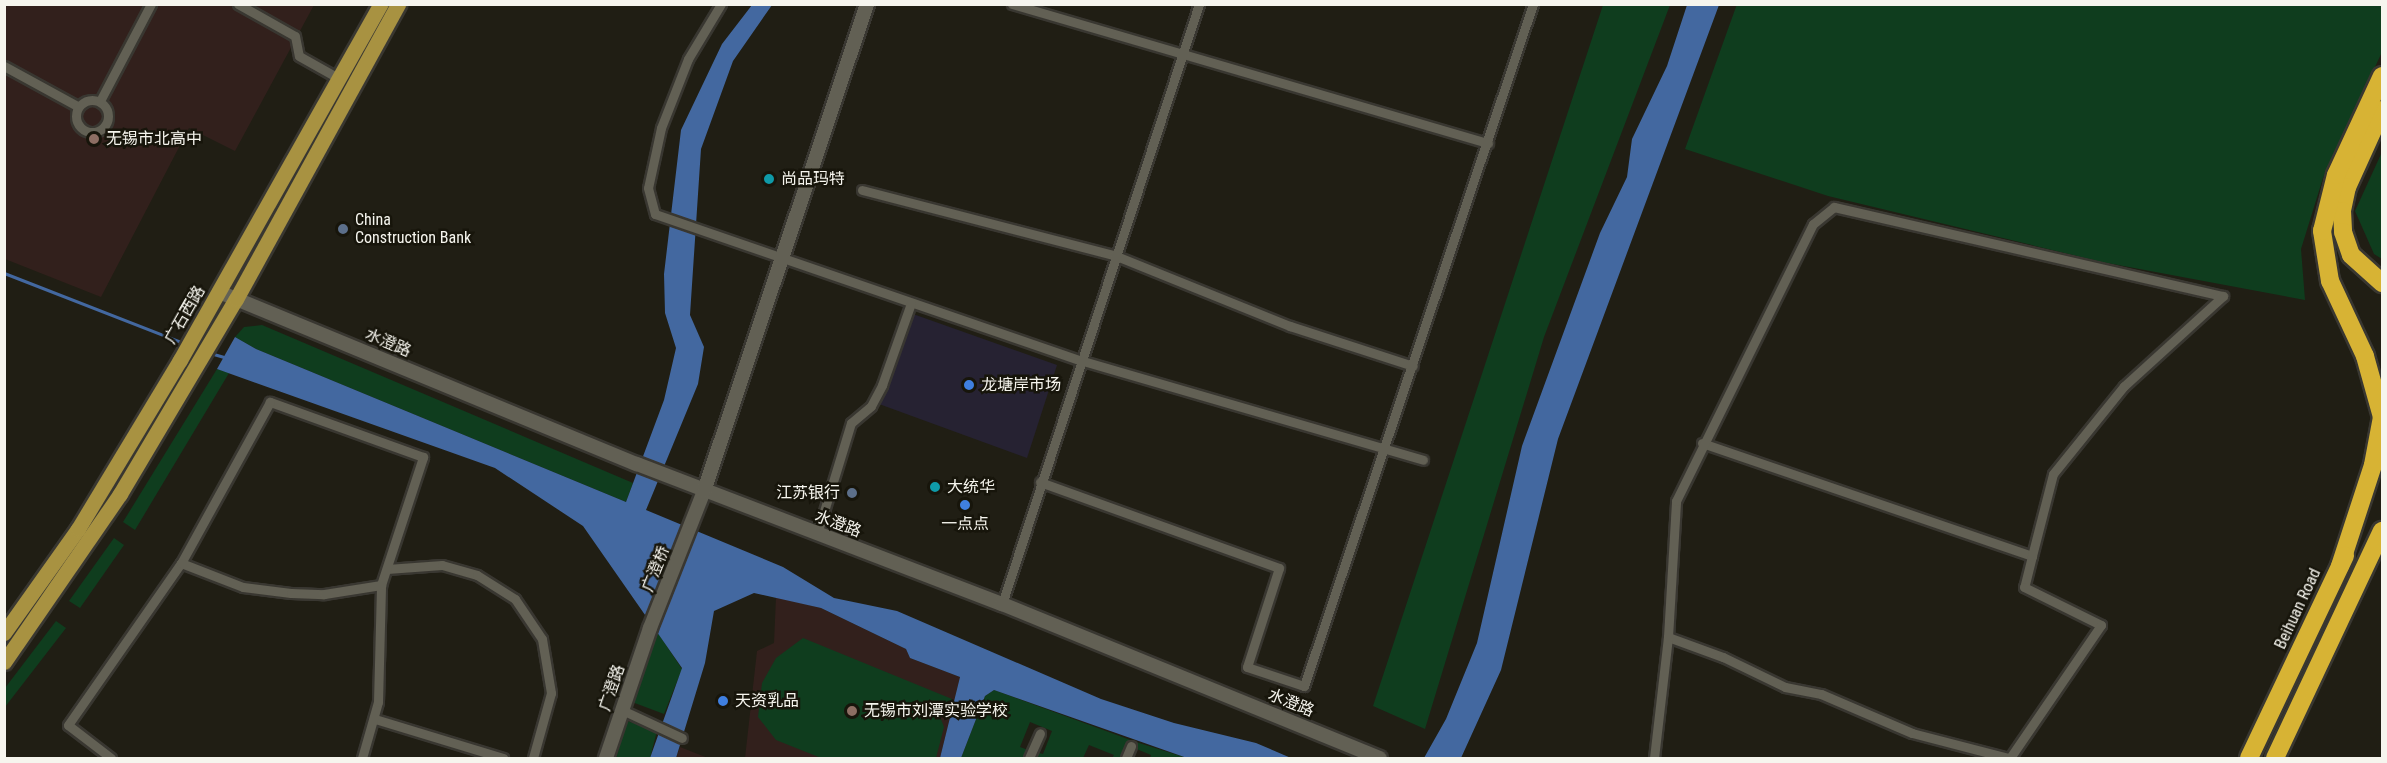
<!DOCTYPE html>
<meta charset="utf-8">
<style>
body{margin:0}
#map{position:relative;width:2387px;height:763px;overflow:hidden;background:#201e14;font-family:"Roboto Condensed","Noto Sans SC",sans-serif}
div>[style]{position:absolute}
.commercial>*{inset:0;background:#262232}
.education>*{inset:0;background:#32201c}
.green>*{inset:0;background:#0f3d1e}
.water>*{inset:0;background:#4368a0}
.stream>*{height:3px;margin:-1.5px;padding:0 1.5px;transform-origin:1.5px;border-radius:1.5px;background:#4368a0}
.roads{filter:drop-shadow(2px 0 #393731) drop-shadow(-2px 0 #393731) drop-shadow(0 2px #393731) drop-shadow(0 -2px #393731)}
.street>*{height:9px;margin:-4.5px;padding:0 4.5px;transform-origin:4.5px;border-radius:4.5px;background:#626054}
.street>.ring{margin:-4.5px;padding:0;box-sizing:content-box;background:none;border:9px solid #626054;border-radius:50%}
.secondary>*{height:14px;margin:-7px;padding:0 7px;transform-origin:7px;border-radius:7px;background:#626054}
.primary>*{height:15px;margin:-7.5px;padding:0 7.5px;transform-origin:7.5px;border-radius:7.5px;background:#a89241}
.highway>*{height:18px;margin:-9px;padding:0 9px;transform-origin:9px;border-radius:9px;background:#d7b334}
.dots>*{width:16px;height:16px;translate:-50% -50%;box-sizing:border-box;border:3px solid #17150b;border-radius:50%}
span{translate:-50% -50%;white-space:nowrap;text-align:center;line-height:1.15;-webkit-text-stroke:5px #17150b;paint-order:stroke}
.poi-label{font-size:16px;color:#f6f5ee}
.left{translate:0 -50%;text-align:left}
.right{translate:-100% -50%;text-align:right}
.street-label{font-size:16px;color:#f6f5ee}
.frame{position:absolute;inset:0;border:6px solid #f6f5ee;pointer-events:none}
</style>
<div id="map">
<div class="commercial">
<div style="clip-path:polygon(913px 314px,1057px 365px,1027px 458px,879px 404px)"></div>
</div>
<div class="education">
<div style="clip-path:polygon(4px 5px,314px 5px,235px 151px,189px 128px,101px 297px,5px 259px)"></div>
<div style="clip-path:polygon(776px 597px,821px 608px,906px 649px,910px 658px,960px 677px,940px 758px,745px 758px,757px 651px,774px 643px)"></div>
<div style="clip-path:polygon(680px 747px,708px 758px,676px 758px)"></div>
</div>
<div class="green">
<div style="clip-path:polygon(1737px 4px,2382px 5px,2382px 52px,2323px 178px,2301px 249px,2305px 300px,2102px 262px,1828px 196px,1685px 149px)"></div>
<div style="clip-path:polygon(1603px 5px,1670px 5px,1544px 337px,1425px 729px,1373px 706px)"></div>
<div style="clip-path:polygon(2382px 152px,2382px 259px,2374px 254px,2355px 211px)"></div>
<div style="clip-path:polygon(262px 325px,633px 483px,626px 502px,256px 349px,235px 337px,244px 327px)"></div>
<div style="clip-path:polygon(217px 369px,229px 373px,135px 530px,123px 522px)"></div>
<div style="clip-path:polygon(114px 538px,124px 545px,80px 608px,69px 601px)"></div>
<div style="clip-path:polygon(56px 621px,66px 628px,5px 707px,5px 688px)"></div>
<div style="clip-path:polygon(656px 630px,682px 669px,664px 714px,632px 702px)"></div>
<div style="clip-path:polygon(803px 638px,952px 699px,947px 714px,938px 711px,944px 727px,936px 758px,821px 758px,776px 740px,758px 717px,762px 683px,776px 658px)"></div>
<div style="clip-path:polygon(994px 690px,1136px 742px,1187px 758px,1150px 758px,1151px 755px,1127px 745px,1122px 758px,1112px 758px,1114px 755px,1089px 745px,1083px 758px,1033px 758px,1036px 752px,1043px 754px,1052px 731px,1030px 722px,1020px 747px,1028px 750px,1025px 758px,961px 758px,985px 696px)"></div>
<div style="clip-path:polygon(627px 721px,657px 731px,650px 758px,616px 758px)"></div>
</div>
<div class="water">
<div style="clip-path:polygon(752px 5px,772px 5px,733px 61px,701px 149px,690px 315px,704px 347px,698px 384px,646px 510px,783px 567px,834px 598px,897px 611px,1101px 699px,1174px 723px,1256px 743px,1291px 758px,1187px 758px,994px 690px,985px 696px,961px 758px,940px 758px,960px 677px,910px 658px,906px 649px,821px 608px,754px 593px,714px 611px,705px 663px,676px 758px,650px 758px,682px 668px,583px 526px,495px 468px,217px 369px,235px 337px,256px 349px,626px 502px,664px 400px,676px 348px,665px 313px,664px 274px,681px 130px,722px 44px)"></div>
<div style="clip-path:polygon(1687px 5px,1719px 5px,1558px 439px,1501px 670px,1461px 758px,1424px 758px,1446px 719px,1477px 643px,1522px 446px,1600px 233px,1627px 177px,1632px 139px,1667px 66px)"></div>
</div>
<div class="stream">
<div style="left:4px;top:273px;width:193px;rotate:21.3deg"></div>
<div style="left:210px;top:353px;width:18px;rotate:16deg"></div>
</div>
<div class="roads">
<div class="street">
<div style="left:238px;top:4px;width:65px;rotate:29.3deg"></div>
<div style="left:295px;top:36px;width:20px;rotate:79deg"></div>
<div style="left:299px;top:56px;width:47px;rotate:29.3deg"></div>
<div style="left:721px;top:4px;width:64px;rotate:121deg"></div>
<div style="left:688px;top:59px;width:74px;rotate:111.4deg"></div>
<div style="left:661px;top:128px;width:61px;rotate:102.2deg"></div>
<div style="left:648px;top:188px;width:27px;rotate:75deg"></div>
<div style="left:655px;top:214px;width:453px;rotate:19deg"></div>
<div style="left:1083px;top:361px;width:354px;rotate:16.2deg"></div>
<div style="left:1012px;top:4px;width:496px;rotate:16.3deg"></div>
<div style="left:4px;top:66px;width:85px;rotate:28.7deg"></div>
<div class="ring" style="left:76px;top:100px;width:23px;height:23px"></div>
<div style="left:100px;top:101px;width:110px;rotate:-62.3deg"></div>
<div style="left:862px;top:190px;width:260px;rotate:14.5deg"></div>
<div style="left:1114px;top:255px;width:190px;rotate:22deg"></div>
<div style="left:1290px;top:326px;width:129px;rotate:18deg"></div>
<div style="left:1702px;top:443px;width:349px;rotate:18.9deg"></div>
<div style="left:2032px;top:556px;width:32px;rotate:104deg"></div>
<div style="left:2024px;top:587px;width:86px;rotate:26.3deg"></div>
<div style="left:2101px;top:625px;width:161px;rotate:124.4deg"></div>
<div style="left:1040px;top:482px;width:254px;rotate:19.8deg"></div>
<div style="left:1279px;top:568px;width:104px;rotate:107.9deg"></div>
<div style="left:1247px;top:667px;width:60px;rotate:18.4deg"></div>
<div style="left:1304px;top:686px;width:719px;rotate:-71.44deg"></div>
<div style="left:817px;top:534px;width:116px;rotate:-73deg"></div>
<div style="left:851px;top:423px;width:26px;rotate:-40deg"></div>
<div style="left:871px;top:406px;width:24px;rotate:-62deg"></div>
<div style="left:882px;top:385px;width:87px;rotate:-70.5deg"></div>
<div style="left:387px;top:569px;width:55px;rotate:-4.2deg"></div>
<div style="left:442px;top:565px;width:36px;rotate:16deg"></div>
<div style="left:477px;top:575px;width:45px;rotate:32.3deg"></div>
<div style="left:515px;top:599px;width:48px;rotate:56deg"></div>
<div style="left:542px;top:639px;width:55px;rotate:80.5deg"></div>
<div style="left:551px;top:693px;width:67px;rotate:105.5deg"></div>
<div style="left:1002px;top:604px;width:632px;rotate:-71.82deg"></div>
<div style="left:1668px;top:637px;width:59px;rotate:20deg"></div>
<div style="left:1723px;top:657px;width:69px;rotate:25.8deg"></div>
<div style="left:1785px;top:687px;width:37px;rotate:11deg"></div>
<div style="left:1821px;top:694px;width:99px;rotate:23.2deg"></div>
<div style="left:1912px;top:733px;width:100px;rotate:14.5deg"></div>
<div style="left:622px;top:710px;width:66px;rotate:25deg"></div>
<div style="left:375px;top:719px;width:134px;rotate:16.9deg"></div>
<div style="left:111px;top:758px;width:54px;rotate:-142.5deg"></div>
<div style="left:68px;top:725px;width:198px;rotate:-55.1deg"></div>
<div style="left:362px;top:758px;width:58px;rotate:-74.1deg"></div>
<div style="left:378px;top:702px;width:117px;rotate:-88.5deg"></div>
<div style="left:381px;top:585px;width:135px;rotate:-71.8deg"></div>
<div style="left:423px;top:457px;width:163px;rotate:-160.2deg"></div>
<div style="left:270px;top:402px;width:184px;rotate:118.9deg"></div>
<div style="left:181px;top:563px;width:66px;rotate:21.2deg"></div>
<div style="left:243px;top:587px;width:48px;rotate:7.1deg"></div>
<div style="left:291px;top:593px;width:33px;rotate:2deg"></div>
<div style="left:324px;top:594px;width:58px;rotate:-9deg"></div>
<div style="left:1029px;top:758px;width:27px;rotate:-66deg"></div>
<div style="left:1126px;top:758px;width:13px;rotate:-67deg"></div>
<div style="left:1654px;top:758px;width:122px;rotate:-83.4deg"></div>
<div style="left:1668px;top:637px;width:136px;rotate:-86.6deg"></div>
<div style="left:1676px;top:501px;width:309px;rotate:-63.7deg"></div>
<div style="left:1813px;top:224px;width:27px;rotate:-39deg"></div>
<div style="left:1834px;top:207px;width:399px;rotate:12.9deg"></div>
<div style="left:2223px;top:296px;width:134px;rotate:137.7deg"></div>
<div style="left:2124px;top:386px;width:113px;rotate:128.9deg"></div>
<div style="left:2053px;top:474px;width:85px;rotate:104.4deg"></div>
</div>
<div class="secondary">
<div style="left:219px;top:292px;width:452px;rotate:22.4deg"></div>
<div style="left:637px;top:464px;width:391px;rotate:21deg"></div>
<div style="left:1002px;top:604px;width:408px;rotate:22.2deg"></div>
<div style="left:606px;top:758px;width:137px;rotate:-71.3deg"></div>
<div style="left:650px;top:628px;width:147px;rotate:-68.5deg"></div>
<div style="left:704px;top:491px;width:514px;rotate:-71.49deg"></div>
</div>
<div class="primary">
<div style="left:4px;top:633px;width:128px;rotate:-54.6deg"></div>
<div style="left:78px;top:529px;width:197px;rotate:-58.9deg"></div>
<div style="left:180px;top:360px;width:409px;rotate:-60.6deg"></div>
<div style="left:4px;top:662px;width:204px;rotate:-55.4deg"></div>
<div style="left:120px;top:494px;width:227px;rotate:-59.3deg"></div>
<div style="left:236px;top:299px;width:337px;rotate:-61.2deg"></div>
</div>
<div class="highway">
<div style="left:2382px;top:110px;width:85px;rotate:114.4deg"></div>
<div style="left:2347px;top:187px;width:25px;rotate:102deg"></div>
<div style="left:2342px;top:211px;width:21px;rotate:87deg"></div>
<div style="left:2343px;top:232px;width:24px;rotate:71deg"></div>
<div style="left:2351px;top:255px;width:42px;rotate:42.1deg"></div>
<div style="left:2340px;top:566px;width:106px;rotate:-71.9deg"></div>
<div style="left:2373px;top:465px;width:49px;rotate:-79.4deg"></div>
<div style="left:2382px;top:417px;width:63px;rotate:-105.6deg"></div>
<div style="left:2365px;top:356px;width:83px;rotate:-115deg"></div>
<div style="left:2330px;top:281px;width:51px;rotate:-99.1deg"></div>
<div style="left:2322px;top:231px;width:58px;rotate:-76deg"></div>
<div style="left:2336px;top:175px;width:109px;rotate:-65.1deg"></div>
<div style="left:2249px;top:758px;width:224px;rotate:-64.6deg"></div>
<div style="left:2275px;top:758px;width:251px;rotate:-64.8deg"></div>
</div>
</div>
<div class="dots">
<div style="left:94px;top:139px;background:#8d6e63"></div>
<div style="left:769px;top:179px;background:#0f9aa8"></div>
<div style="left:343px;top:229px;background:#5c6f8a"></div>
<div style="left:969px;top:385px;background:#3f7fe0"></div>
<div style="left:935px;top:487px;background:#0f9aa8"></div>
<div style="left:852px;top:493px;background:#5c6f8a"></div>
<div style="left:965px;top:505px;background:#3f7fe0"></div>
<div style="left:723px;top:701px;background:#3f7fe0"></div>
<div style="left:852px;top:711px;background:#8d6e63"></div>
</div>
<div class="poi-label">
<span class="left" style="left:106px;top:139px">无锡市北高中</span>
<span class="left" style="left:781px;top:179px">尚品玛特</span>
<span class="left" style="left:355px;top:229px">China<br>Construction Bank</span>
<span class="left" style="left:981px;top:385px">龙塘岸市场</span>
<span class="left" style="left:947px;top:487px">大统华</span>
<span class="right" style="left:840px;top:493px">江苏银行</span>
<span style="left:965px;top:524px">一点点</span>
<span class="left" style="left:735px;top:701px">天资乳品</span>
<span class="left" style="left:864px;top:711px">无锡市刘潭实验学校</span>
</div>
<div class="street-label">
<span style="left:185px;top:315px;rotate:-60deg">广石西路</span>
<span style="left:388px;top:343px;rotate:23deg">水澄路</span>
<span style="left:838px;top:524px;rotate:21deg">水澄路</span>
<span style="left:656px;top:569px;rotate:-68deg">广澄桥</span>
<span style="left:2298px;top:609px;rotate:-65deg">Beihuan Road</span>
<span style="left:612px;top:688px;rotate:-71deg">广澄路</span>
<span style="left:1291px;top:703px;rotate:22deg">水澄路</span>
</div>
<div class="frame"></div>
</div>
